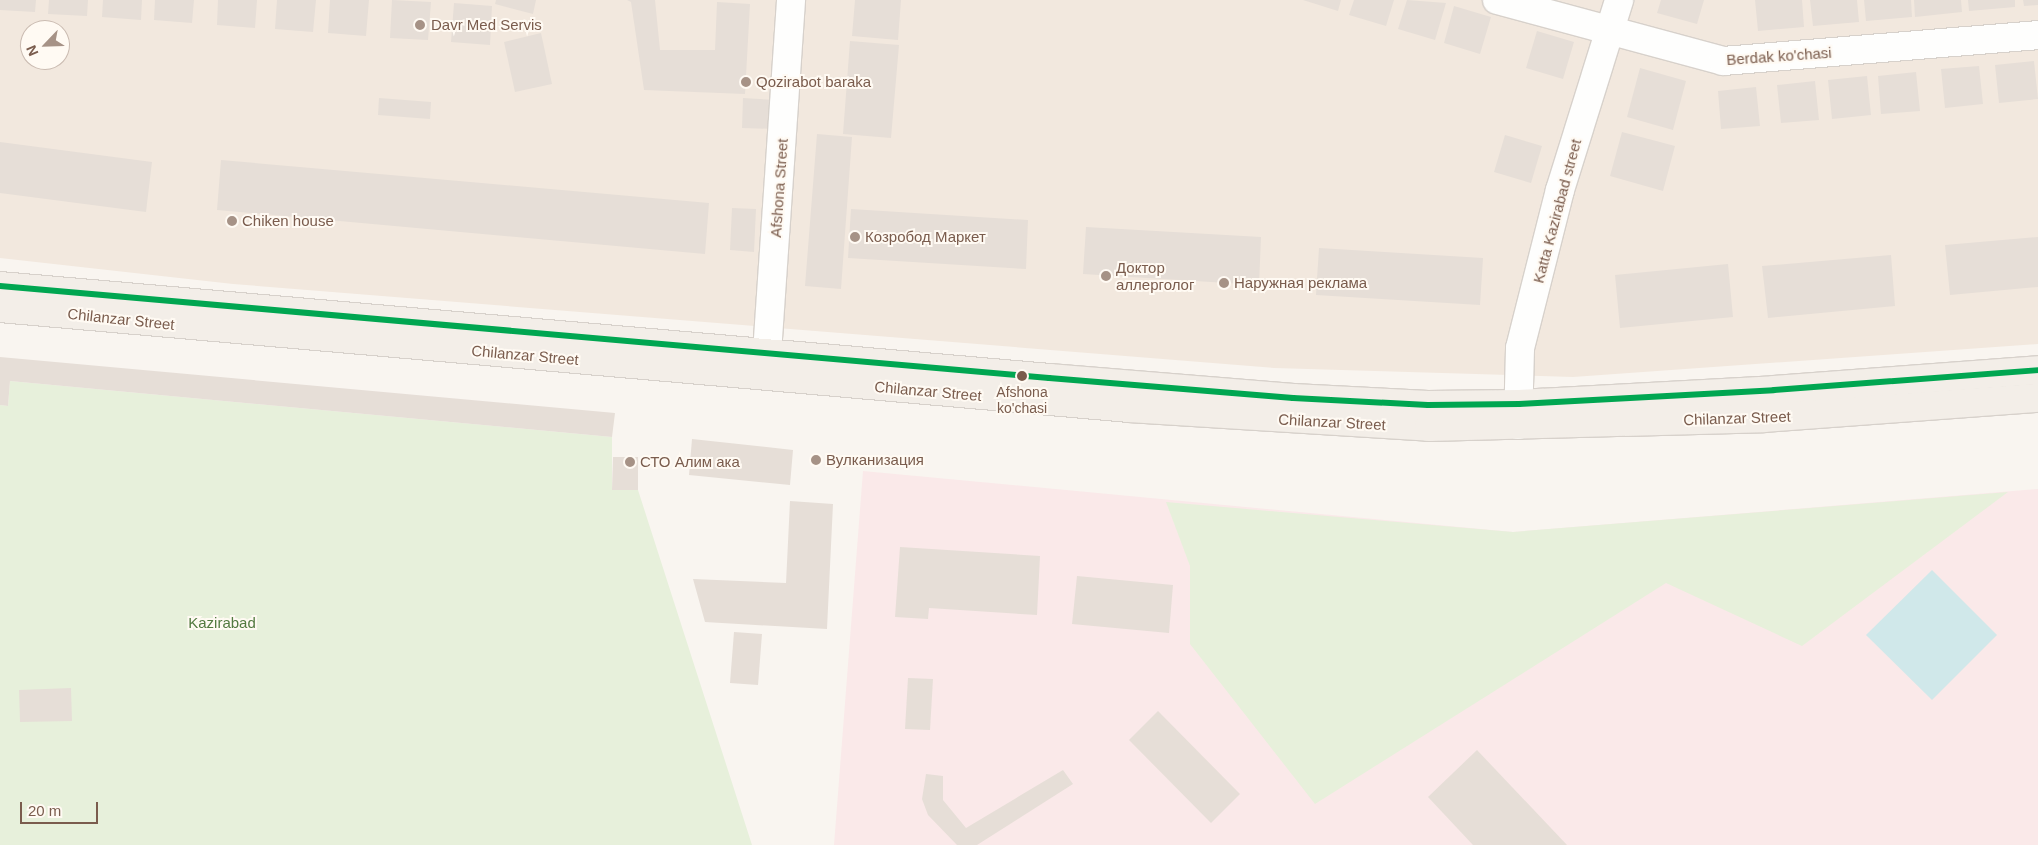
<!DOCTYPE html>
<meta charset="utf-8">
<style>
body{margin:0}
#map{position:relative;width:2038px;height:845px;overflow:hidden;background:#f9f5f0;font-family:Helvetica,sans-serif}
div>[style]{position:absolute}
.residential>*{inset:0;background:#f2e8de}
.medical>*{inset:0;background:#fae9e9}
.green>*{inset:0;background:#e7f0db}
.water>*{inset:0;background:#d0e8ea}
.building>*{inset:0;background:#e6ded7}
.roads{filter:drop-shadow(1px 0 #d7d1cb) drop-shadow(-1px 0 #d7d1cb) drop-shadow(0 1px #d7d1cb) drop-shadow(0 -1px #d7d1cb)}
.minor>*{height:28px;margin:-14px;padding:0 14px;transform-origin:14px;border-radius:14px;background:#fefefd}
.major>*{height:28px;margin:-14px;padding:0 14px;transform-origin:14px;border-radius:14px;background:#f3eee8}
.bus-1>*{height:6px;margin:-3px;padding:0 3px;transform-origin:3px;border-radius:3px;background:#00a651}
.dots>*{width:14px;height:14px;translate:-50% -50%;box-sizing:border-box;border:2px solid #fffaf3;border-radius:50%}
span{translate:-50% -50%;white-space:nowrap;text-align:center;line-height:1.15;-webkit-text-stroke:4px #fffaf3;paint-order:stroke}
.bus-label{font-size:14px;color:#7a5c4d}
.poi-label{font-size:15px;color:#7a5c4d}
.left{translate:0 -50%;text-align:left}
.street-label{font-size:15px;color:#7a5c4d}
.park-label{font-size:15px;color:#537a41}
.north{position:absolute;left:20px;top:20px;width:50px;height:50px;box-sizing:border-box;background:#fffaf3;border:1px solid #cabbb1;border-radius:50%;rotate:246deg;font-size:14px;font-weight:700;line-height:20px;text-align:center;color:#7a5c4d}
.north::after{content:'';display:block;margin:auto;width:18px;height:22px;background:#a69286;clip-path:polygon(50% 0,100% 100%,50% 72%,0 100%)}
.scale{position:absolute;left:20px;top:802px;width:78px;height:22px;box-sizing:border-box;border:2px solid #7a5c4d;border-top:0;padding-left:6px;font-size:15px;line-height:18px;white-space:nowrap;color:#7a5c4d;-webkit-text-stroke:4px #fffaf3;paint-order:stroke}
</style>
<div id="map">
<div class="residential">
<div style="clip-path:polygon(evenodd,0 0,2038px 0,2038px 344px,1573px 377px,1274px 368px,233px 284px,0 258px,0 0,30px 30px,60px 30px,60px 60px,30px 60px,30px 30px)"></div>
</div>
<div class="medical">
<div style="clip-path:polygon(863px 471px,1513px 532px,2038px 489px,2038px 845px,834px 845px)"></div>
</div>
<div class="green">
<div style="clip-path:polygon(10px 381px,612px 437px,612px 490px,638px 490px,752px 845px,0 845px,0 405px,8px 406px)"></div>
<div style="clip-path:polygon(2008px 492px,1802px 646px,1666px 583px,1315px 804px,1190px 644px,1190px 566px,1166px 502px,1513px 532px)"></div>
</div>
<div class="water">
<div style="clip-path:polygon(1932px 570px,1997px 635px,1932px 700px,1866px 635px)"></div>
</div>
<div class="building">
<div style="clip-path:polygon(0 0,36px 0,35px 12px,0 10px)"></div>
<div style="clip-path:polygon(49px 0,88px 0,87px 16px,48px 14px)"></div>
<div style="clip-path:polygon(103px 0,142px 0,141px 20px,102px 17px)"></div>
<div style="clip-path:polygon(155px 0,194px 0,192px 23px,154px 20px)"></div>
<div style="clip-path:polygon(218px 0,257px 0,255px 28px,217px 25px)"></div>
<div style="clip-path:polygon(277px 0,316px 0,313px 32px,275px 29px)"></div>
<div style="clip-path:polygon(330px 0,369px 0,366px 36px,328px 33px)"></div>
<div style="clip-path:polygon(392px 0,431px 2px,428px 40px,390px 38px)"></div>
<div style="clip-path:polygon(496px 0,536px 0,533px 14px,495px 4px)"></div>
<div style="clip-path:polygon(627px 0,655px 0,660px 50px,715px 50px,717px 2px,750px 4px,745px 94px,644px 90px,631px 2px)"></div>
<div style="clip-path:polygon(855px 0,901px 0,898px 40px,852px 36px)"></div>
<div style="clip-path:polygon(1303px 0,1341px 0,1338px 11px)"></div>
<div style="clip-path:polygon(1354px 0,1394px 0,1386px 26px,1349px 15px)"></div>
<div style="clip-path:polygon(1407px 0,1446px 3px,1435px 40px,1398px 29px)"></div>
<div style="clip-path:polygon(1661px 0,1704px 0,1697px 24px,1657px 13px)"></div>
<div style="clip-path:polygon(1755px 0,1802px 0,1804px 27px,1758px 31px)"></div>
<div style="clip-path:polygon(1810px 0,1857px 0,1859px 22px,1813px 26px)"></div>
<div style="clip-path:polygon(1864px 0,1911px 0,1912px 17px,1866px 21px)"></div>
<div style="clip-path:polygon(1914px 0,1961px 0,1962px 12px,1915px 17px)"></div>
<div style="clip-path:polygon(1968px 0,2015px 0,2015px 7px,1969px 11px)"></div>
<div style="clip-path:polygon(2023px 0,2038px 0,2038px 5px,2024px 6px)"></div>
<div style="clip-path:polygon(454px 3px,492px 6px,490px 45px,451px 42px)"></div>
<div style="clip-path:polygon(1454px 6px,1491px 17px,1480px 54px,1444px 43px)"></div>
<div style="clip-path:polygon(1537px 31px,1574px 42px,1563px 79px,1526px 68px)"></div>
<div style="clip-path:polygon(541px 33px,552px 84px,515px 92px,504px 42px)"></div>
<div style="clip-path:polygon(850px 41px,899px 45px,891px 138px,843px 134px)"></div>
<div style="clip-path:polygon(2034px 61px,2038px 99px,1999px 103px,1995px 65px)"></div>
<div style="clip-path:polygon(1979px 66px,1983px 104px,1945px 108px,1941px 69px)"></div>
<div style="clip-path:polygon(1640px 68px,1686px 81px,1673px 130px,1627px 117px)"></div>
<div style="clip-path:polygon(1916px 72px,1920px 111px,1881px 114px,1878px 76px)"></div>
<div style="clip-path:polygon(1867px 76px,1871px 115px,1832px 119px,1828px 80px)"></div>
<div style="clip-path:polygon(1815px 81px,1819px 120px,1781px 123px,1777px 85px)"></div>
<div style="clip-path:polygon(1756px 87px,1760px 126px,1721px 129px,1718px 91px)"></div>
<div style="clip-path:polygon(379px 98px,431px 102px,430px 119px,378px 115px)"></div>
<div style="clip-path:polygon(743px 98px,776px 100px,775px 129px,742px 128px)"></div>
<div style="clip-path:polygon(1622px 132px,1675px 146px,1663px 191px,1610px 176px)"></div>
<div style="clip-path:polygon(817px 134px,852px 137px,841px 289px,805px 286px)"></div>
<div style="clip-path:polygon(1505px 135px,1542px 146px,1531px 183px,1494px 172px)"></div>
<div style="clip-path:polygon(0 142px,152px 162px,146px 212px,0 193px)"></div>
<div style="clip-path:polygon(221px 160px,709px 203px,705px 254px,217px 210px)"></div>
<div style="clip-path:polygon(732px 208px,756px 209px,754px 252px,730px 250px)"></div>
<div style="clip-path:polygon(851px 209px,1028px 220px,1026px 269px,848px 258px)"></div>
<div style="clip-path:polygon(1086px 227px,1261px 237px,1259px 285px,1083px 274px)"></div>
<div style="clip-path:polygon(2038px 237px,2038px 287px,1950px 295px,1945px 245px)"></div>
<div style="clip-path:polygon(1319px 248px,1483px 258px,1480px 305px,1316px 295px)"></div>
<div style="clip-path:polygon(1891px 255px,1895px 306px,1768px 318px,1762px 266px)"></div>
<div style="clip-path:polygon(1728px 264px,1733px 317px,1620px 328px,1615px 275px)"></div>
<div style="clip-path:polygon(0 357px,615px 413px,612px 437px,10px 381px,8px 406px,0 405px)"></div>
<div style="clip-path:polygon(692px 439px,793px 450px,790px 485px,689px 475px)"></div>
<div style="clip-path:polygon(613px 457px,638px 457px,638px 490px,612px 490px)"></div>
<div style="clip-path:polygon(790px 501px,833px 504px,827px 629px,705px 622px,693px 579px,786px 583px)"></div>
<div style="clip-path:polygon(900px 547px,1040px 556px,1037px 615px,929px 608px,928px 619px,895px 617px)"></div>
<div style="clip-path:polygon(1077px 576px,1173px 585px,1169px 633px,1072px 624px)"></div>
<div style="clip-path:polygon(734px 632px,762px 634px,758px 685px,730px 683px)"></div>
<div style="clip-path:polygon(908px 678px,933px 679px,930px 730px,905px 729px)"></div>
<div style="clip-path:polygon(71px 688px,72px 721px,20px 722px,19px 690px)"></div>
<div style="clip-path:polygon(1158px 711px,1240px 794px,1211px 823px,1129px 740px)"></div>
<div style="clip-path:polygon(1477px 750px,1567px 845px,1473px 845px,1428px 797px)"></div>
<div style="clip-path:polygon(1063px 770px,1073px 784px,977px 845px,957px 845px,928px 815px,922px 799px,926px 774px,943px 776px,943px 800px,966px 828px)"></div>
</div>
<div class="roads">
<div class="minor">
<div style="left:1497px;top:0;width:234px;rotate:15.1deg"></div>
<div style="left:1723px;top:61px;width:316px;rotate:-4.7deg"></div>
<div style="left:767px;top:353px;width:354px;rotate:-86.1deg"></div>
<div style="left:1518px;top:425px;width:77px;rotate:-88.5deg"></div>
<div style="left:1520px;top:348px;width:163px;rotate:-75.8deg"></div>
<div style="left:1560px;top:190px;width:199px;rotate:-72.7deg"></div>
</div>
<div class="major">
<div style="left:0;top:286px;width:1053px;rotate:5.01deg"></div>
<div style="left:1049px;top:378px;width:245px;rotate:4.7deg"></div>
<div style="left:1293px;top:398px;width:135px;rotate:3deg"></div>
<div style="left:1428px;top:405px;width:91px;rotate:-0.6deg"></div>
<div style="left:1519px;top:404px;width:255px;rotate:-3.1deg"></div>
<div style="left:1774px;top:390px;width:265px;rotate:-4.3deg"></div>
<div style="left:0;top:308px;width:1133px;rotate:5.06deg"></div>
<div style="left:1129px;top:408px;width:301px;rotate:3.6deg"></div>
<div style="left:1429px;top:427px;width:334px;rotate:-1.5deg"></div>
<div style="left:1763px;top:418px;width:276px;rotate:-4.2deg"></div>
</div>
</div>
<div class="bus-1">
<div style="left:0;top:286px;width:1053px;rotate:5.01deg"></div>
<div style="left:1049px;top:378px;width:245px;rotate:4.7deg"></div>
<div style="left:1293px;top:398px;width:135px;rotate:3deg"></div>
<div style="left:1428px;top:405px;width:91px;rotate:-0.6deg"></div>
<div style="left:1519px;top:404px;width:255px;rotate:-3.1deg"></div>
<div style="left:1774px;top:390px;width:265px;rotate:-4.3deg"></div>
</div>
<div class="dots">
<div style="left:420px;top:25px;background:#a69286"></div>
<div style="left:746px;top:82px;background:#a69286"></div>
<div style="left:232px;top:221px;background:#a69286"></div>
<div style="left:855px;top:237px;background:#a69286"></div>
<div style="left:1106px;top:276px;background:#a69286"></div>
<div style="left:1224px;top:283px;background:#a69286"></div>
<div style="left:1022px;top:376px;background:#7a5c4d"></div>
<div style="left:816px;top:460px;background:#a69286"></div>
<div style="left:630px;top:462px;background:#a69286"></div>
</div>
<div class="bus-label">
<span style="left:1022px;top:400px">Afshona<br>ko'chasi</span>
</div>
<div class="poi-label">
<span class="left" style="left:431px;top:25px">Davr Med Servis</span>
<span class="left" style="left:756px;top:82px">Qozirabot baraka</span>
<span class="left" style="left:242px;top:221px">Chiken house</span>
<span class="left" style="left:865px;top:237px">Козробод Маркет</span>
<span class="left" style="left:1116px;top:276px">Доктор<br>аллерголог</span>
<span class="left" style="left:1234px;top:283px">Наружная реклама</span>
<span class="left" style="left:826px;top:460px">Вулканизация</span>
<span class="left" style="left:640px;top:462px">СТО Алим ака</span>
</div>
<div class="street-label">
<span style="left:1779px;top:56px;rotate:-4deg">Berdak ko'chasi</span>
<span style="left:779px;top:188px;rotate:-86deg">Afshona Street</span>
<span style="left:1557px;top:211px;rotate:-75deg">Katta Kazirabad street</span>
<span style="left:121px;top:319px;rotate:6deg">Chilanzar Street</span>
<span style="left:525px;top:355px;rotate:5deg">Chilanzar Street</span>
<span style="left:928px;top:391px;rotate:5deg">Chilanzar Street</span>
<span style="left:1737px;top:418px;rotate:-2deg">Chilanzar Street</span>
<span style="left:1332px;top:422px;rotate:3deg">Chilanzar Street</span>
</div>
<div class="park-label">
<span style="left:222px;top:623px">Kazirabad</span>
</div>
<div class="north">N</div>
<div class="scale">20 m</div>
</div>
